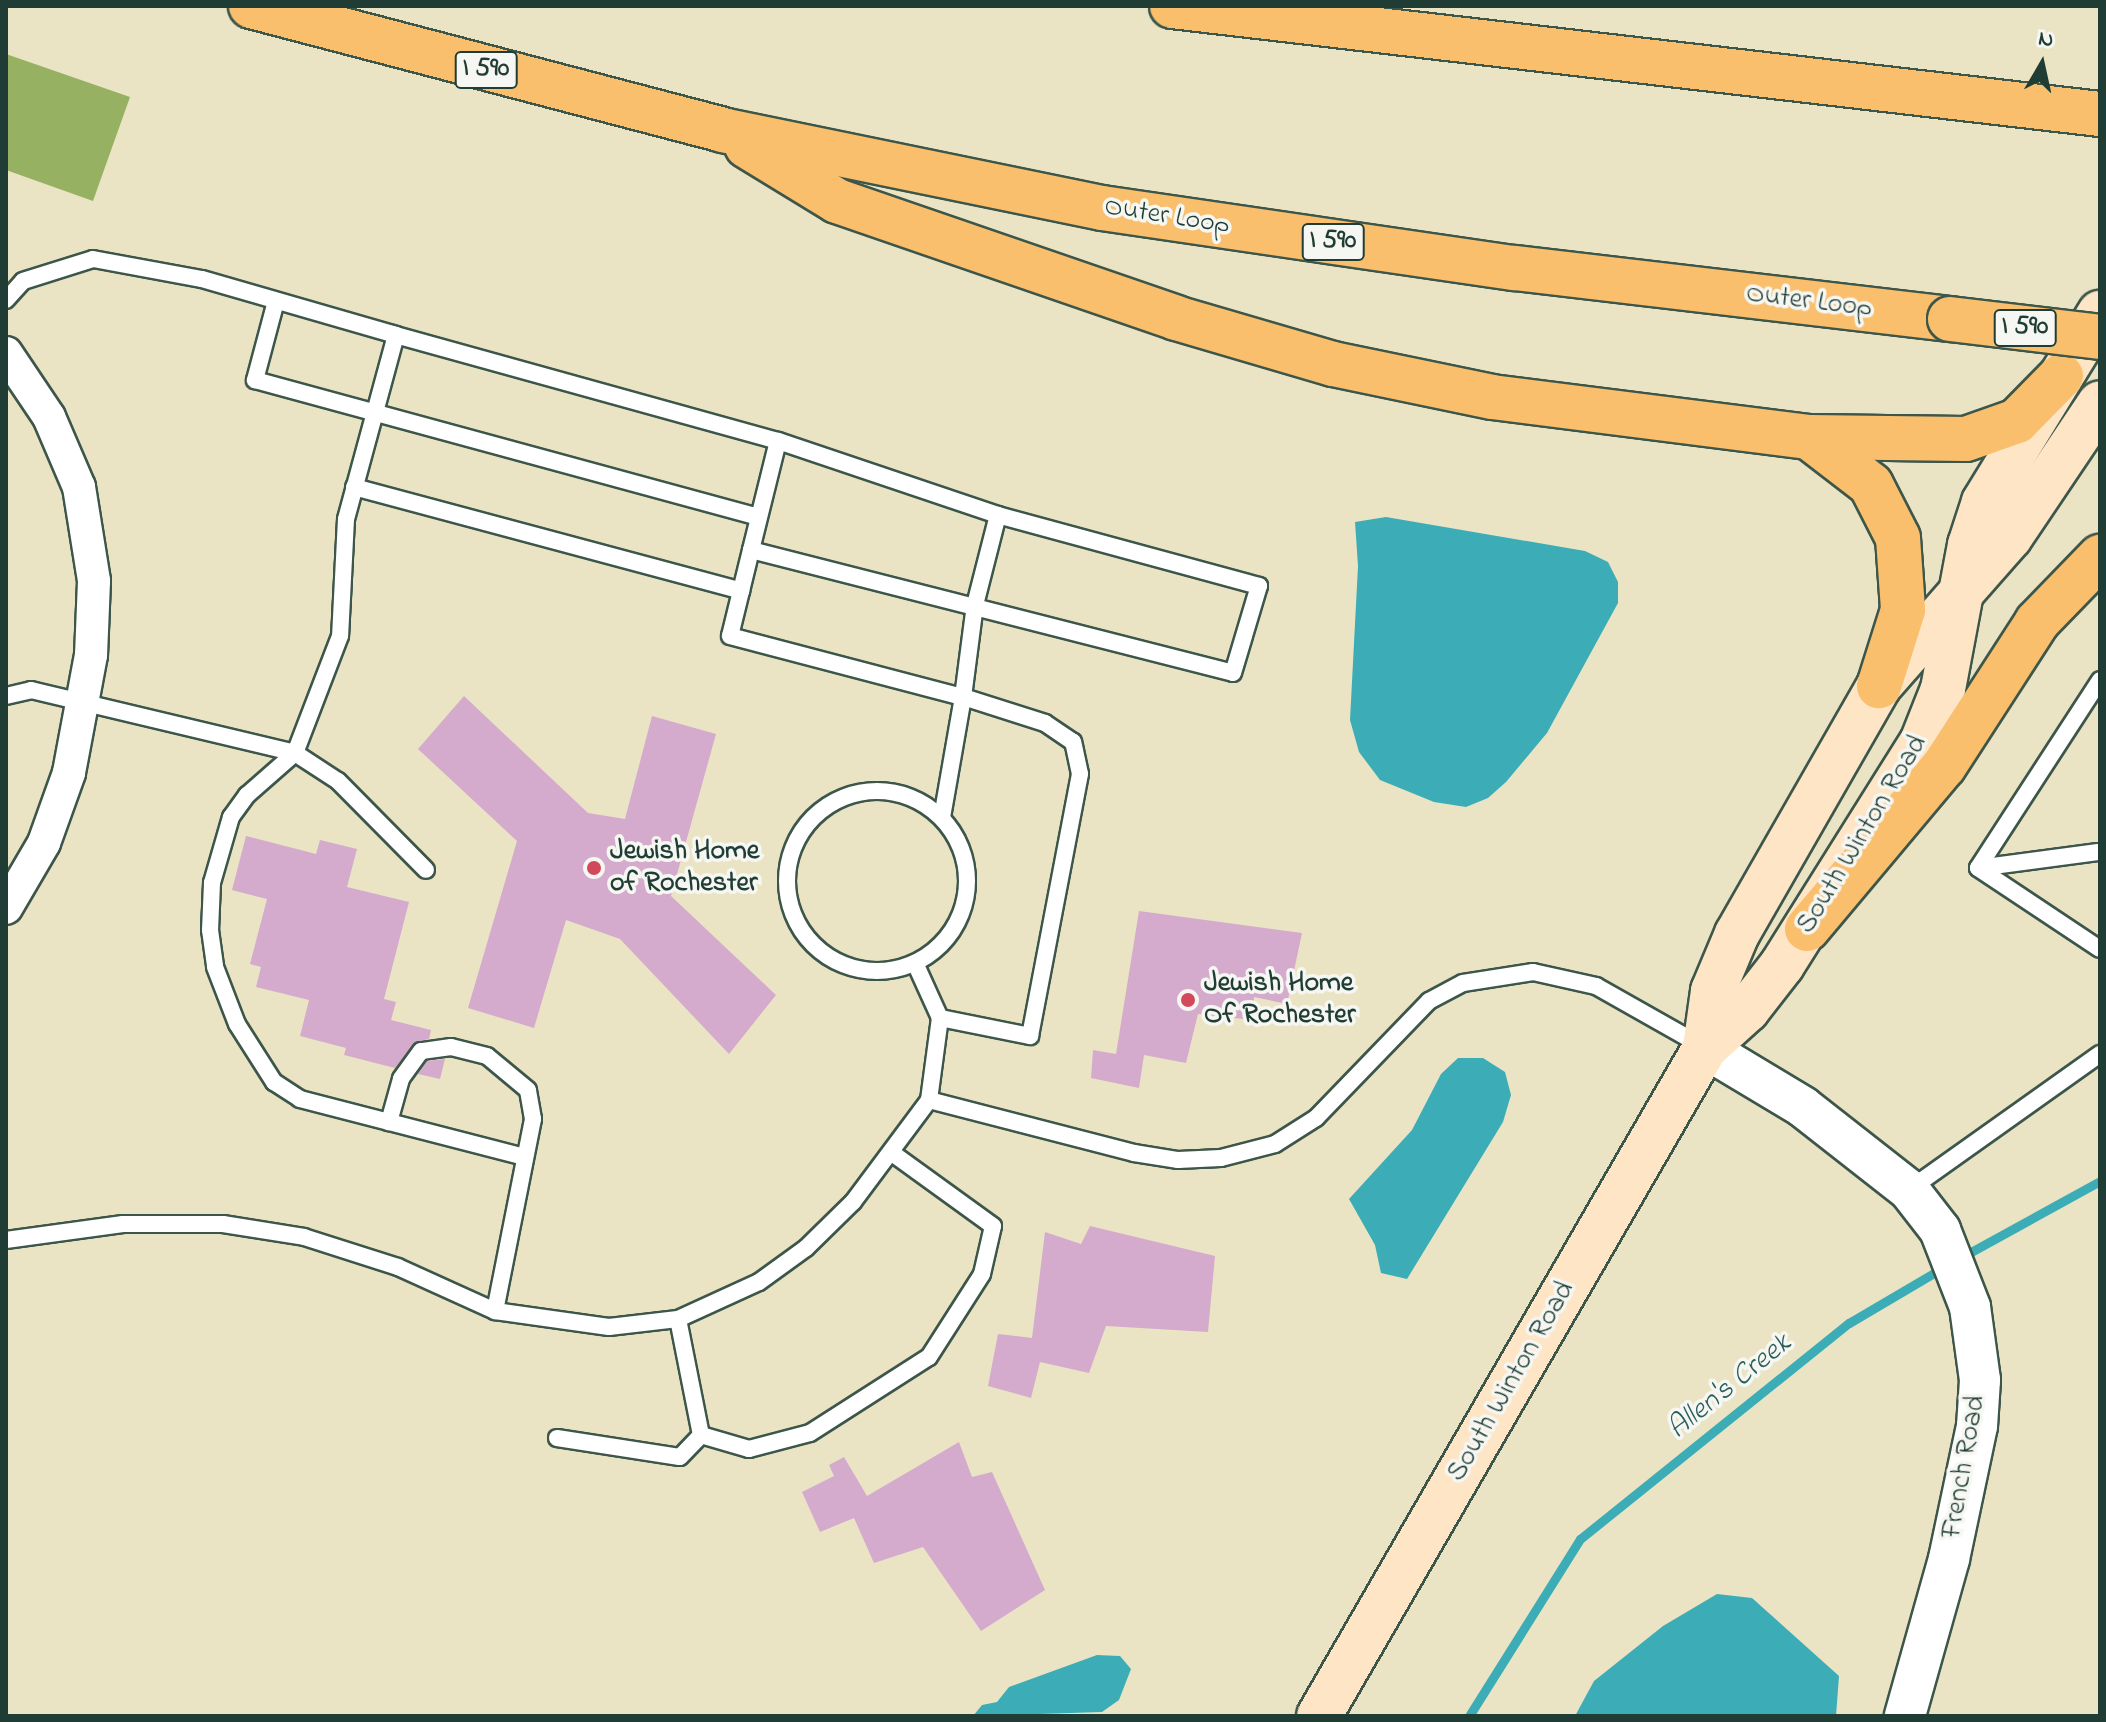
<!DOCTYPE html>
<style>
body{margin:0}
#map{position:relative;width:2106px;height:1722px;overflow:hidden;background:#eae4c4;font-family:"Indie Flower",sans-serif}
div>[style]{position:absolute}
.forest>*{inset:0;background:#97b163}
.water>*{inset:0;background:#3cadb6}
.stream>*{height:9px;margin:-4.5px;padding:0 4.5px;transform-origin:4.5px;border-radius:4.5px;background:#3cadb6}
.building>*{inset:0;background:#d4abcd}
.roads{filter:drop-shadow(2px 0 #3d564a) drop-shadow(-2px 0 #3d564a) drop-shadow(0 2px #3d564a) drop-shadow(0 -2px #3d564a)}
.service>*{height:16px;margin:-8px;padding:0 8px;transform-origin:8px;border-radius:8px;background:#fff}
.service>.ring{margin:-8px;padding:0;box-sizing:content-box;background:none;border:16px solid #fff;border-radius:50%}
.minor>*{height:32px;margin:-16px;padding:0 16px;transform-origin:16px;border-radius:16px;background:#fff}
.tertiary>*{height:40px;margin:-20px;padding:0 20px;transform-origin:20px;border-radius:20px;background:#fff}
.secondary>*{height:44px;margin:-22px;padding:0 22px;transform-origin:22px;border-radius:22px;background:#fde5c5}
.motorway>*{height:44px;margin:-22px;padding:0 22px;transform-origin:22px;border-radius:22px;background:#f9bf6d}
.bridges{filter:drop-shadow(2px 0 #3d564a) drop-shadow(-2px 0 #3d564a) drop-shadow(0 2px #3d564a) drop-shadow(0 -2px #3d564a)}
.motorway-bridge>*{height:44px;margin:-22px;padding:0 22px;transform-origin:22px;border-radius:22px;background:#f9bf6d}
.dots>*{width:22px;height:22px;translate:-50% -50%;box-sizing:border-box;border:4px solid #f6f6f2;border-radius:50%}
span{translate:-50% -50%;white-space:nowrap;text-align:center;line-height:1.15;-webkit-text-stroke:7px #f6f6f2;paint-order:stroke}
.shield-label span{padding:2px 6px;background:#f6f6f2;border:2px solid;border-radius:6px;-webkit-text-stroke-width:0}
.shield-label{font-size:26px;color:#1f3d34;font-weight:700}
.street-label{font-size:28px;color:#1f3d34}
.poi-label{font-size:28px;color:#1f3d34;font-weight:700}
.left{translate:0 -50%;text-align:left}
.water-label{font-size:30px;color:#285f5b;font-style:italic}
.frame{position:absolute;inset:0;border:8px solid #1f3d34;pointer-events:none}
.north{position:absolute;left:2002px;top:24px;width:80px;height:80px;-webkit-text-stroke:6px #f6f6f2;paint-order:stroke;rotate:9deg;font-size:22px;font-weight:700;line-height:32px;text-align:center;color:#1f3d34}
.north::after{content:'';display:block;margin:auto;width:28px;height:36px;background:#1f3d34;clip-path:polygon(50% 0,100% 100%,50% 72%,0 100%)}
</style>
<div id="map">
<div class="forest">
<div style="clip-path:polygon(6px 54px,130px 97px,93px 201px,6px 170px)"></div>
</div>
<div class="water">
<div style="clip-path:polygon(1386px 517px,1585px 551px,1608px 562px,1618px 582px,1618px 603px,1547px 733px,1506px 782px,1488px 798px,1466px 807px,1434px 802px,1380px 780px,1359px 752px,1350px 720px,1358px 566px,1355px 522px)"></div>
<div style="clip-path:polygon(1458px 1058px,1483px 1058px,1505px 1072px,1511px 1095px,1503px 1122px,1407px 1279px,1381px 1273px,1375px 1245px,1349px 1199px,1412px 1130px,1441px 1074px)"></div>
<div style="clip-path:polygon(1717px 1594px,1752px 1598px,1839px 1676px,1836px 1716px,1575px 1716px,1594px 1681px,1663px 1626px)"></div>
<div style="clip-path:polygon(1097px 1655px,1120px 1656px,1131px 1669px,1119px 1700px,1102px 1712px,973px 1716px,982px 1705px,997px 1702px,1009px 1687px)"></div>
</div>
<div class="stream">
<div style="left:1960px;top:1258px;width:160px;rotate:-28.8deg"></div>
<div style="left:1469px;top:1716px;width:209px;rotate:-57.9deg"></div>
<div style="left:1580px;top:1539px;width:345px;rotate:-38.8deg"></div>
<div style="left:1849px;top:1323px;width:110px;rotate:-30.5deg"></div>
</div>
<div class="building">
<div style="clip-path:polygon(464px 696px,588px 813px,625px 819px,652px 716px,716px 734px,671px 896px,776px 995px,729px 1054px,620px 939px,566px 920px,534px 1028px,468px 1008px,517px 841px,418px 749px)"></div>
<div style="clip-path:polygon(246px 836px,316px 854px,320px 840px,357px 849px,347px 887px,409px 902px,384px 999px,396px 1002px,391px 1020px,431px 1030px,429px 1039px,415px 1042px,395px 1068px,344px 1055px,346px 1048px,300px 1036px,309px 1000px,256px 987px,261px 967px,250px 964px,267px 899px,232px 890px)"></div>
<div style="clip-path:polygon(1139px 911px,1302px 933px,1287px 1004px,1254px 997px,1253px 1020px,1198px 1014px,1186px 1063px,1144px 1055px,1139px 1088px,1091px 1078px,1093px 1050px,1116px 1054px)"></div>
<div style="clip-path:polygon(445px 1059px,440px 1079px,418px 1074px,427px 1061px)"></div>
<div style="clip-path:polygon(1090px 1226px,1215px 1256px,1208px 1332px,1106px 1326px,1089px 1373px,1040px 1362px,1031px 1398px,988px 1386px,998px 1334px,1032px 1338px,1045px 1232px,1081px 1244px)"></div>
<div style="clip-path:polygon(959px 1442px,972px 1477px,992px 1472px,1045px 1590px,981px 1631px,923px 1547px,874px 1563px,854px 1518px,820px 1532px,802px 1492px,834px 1476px,829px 1465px,844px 1457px,867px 1496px)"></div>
</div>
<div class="roads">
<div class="service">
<div style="left:6px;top:300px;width:25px;rotate:-48deg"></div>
<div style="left:23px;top:281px;width:73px;rotate:-17.4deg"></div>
<div style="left:93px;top:259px;width:111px;rotate:10.4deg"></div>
<div style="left:202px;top:279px;width:202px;rotate:16.1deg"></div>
<div style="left:396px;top:335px;width:191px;rotate:105.2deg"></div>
<div style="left:346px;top:519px;width:117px;rotate:92.9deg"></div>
<div style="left:340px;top:636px;width:125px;rotate:111deg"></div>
<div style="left:295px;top:753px;width:64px;rotate:138.8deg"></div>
<div style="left:247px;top:795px;width:27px;rotate:126deg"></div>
<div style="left:231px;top:817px;width:69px;rotate:106.1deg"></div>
<div style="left:212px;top:883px;width:47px;rotate:92.4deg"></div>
<div style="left:210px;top:930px;width:37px;rotate:82deg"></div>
<div style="left:215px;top:967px;width:61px;rotate:68.9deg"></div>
<div style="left:237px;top:1024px;width:69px;rotate:57.5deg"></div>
<div style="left:274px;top:1082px;width:31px;rotate:33deg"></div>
<div style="left:300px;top:1099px;width:232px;rotate:14.5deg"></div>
<div style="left:276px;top:301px;width:82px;rotate:104.9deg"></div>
<div style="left:255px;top:380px;width:522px;rotate:15.21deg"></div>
<div style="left:354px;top:487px;width:401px;rotate:15deg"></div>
<div style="left:741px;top:591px;width:42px;rotate:-76.3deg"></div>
<div style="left:751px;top:550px;width:497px;rotate:14.3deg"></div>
<div style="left:1233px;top:673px;width:91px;rotate:-73.4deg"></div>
<div style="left:1259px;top:586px;width:270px;rotate:-164.8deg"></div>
<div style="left:998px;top:515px;width:232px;rotate:-161.4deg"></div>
<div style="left:778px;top:441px;width:401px;rotate:-164.5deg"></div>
<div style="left:751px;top:550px;width:112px;rotate:-76.1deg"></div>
<div style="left:741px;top:591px;width:46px;rotate:103.7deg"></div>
<div style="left:730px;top:636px;width:241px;rotate:14.7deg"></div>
<div style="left:963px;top:697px;width:122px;rotate:99.9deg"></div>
<div style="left:2100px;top:680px;width:224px;rotate:123deg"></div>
<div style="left:1978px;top:868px;width:146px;rotate:33.6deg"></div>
<div style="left:6px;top:696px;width:26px;rotate:-13deg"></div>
<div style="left:31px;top:690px;width:271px;rotate:13.4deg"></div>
<div style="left:295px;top:753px;width:51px;rotate:33.1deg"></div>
<div style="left:338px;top:781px;width:125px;rotate:45.3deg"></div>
<div class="ring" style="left:787px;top:791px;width:164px;height:164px"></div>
<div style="left:1978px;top:868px;width:121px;rotate:-7.6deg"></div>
<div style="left:940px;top:1018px;width:92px;rotate:11.3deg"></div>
<div style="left:1030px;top:1036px;width:267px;rotate:-79.2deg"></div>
<div style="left:1080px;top:774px;width:33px;rotate:-102deg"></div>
<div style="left:1073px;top:742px;width:34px;rotate:-146deg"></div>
<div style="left:1045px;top:723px;width:86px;rotate:-162.4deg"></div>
<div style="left:963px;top:697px;width:93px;rotate:-82.6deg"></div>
<div style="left:975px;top:605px;width:93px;rotate:-75.7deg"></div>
<div style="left:929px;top:1100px;width:212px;rotate:14.5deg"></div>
<div style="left:1134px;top:1153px;width:45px;rotate:9deg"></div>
<div style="left:1178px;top:1160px;width:43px;rotate:-2.7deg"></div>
<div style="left:1221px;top:1158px;width:56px;rotate:-14.5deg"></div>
<div style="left:1275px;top:1144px;width:49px;rotate:-32.4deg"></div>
<div style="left:1316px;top:1118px;width:163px;rotate:-46deg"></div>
<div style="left:1429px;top:1001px;width:38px;rotate:-28deg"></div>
<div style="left:1463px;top:983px;width:71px;rotate:-8.9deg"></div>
<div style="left:1533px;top:972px;width:65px;rotate:12.5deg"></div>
<div style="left:1596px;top:986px;width:122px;rotate:29.5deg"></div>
<div style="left:1910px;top:1189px;width:233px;rotate:-35.4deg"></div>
<div style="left:6px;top:1240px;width:118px;rotate:-7.8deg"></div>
<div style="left:123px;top:1224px;width:100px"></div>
<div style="left:223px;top:1224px;width:82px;rotate:9.1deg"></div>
<div style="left:304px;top:1237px;width:99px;rotate:17.7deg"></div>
<div style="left:398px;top:1267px;width:107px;rotate:24.4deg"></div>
<div style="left:495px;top:1311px;width:196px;rotate:-78.8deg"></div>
<div style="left:533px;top:1119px;width:29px;rotate:-100deg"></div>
<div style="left:528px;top:1090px;width:53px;rotate:-140.3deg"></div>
<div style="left:487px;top:1056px;width:37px;rotate:-166deg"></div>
<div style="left:451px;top:1047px;width:30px;rotate:172deg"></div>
<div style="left:421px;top:1051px;width:34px;rotate:126deg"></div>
<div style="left:401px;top:1079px;width:45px;rotate:105.6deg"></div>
<div style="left:495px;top:1311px;width:115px;rotate:8deg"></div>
<div style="left:609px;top:1327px;width:69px;rotate:-6.6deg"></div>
<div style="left:678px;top:1319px;width:89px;rotate:-24.6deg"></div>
<div style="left:759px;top:1282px;width:58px;rotate:-35.9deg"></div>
<div style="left:806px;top:1248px;width:66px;rotate:-44.4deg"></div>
<div style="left:853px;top:1202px;width:127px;rotate:-53.3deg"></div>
<div style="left:929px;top:1100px;width:83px;rotate:-82.4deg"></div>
<div style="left:940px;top:1018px;width:60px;rotate:-114.4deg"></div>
<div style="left:678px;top:1319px;width:118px;rotate:78.8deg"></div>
<div style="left:701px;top:1435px;width:50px;rotate:16.3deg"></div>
<div style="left:749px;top:1449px;width:63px;rotate:-14.7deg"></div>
<div style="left:810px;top:1433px;width:141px;rotate:-32.6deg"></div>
<div style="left:929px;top:1357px;width:98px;rotate:-57.4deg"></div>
<div style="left:982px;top:1274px;width:49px;rotate:-77.1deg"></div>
<div style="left:993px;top:1226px;width:125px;rotate:-144.1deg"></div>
<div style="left:557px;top:1438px;width:124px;rotate:8.8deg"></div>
<div style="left:680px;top:1457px;width:30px;rotate:-46deg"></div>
</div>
<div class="minor">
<div style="left:6px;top:353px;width:77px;rotate:56.1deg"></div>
<div style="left:49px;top:417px;width:76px;rotate:66.8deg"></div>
<div style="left:79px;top:487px;width:95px;rotate:80.9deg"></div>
<div style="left:94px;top:581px;width:74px;rotate:92.3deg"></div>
<div style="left:91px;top:655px;width:120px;rotate:100.6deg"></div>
<div style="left:69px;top:773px;width:74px;rotate:109.7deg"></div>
<div style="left:44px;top:843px;width:75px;rotate:120.3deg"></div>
</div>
<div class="tertiary">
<div style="left:1705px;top:1048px;width:114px;rotate:31deg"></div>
<div style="left:1803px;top:1107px;width:135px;rotate:38.1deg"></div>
<div style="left:1909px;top:1190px;width:51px;rotate:52.2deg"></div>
<div style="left:1940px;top:1230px;width:83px;rotate:68.7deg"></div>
<div style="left:1970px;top:1307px;width:74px;rotate:82.2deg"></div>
<div style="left:1980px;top:1380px;width:46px;rotate:93.7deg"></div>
<div style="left:1977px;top:1426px;width:136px;rotate:101.9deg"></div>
<div style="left:1949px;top:1559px;width:163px;rotate:105.7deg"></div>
</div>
<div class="secondary">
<div style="left:1705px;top:1048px;width:58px;rotate:-82deg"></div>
<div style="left:1713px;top:991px;width:62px;rotate:-67.2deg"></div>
<div style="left:1737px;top:934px;width:286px;rotate:-60.2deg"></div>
<div style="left:1879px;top:686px;width:198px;rotate:-48.7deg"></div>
<div style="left:2010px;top:537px;width:161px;rotate:-56.1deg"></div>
<div style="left:1319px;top:1716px;width:772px;rotate:-59.98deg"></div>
<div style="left:1705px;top:1048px;width:57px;rotate:-42.1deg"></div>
<div style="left:1747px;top:1010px;width:57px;rotate:-52.1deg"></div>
<div style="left:1782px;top:965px;width:263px;rotate:-57.9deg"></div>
<div style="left:1922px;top:742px;width:57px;rotate:-68.4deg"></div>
<div style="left:1943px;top:689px;width:147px;rotate:-79.4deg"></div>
<div style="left:1970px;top:545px;width:45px;rotate:-72deg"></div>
<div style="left:1984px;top:502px;width:222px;rotate:-58.5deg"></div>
</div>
<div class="motorway">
<div style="left:251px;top:6px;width:487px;rotate:14.7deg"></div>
<div style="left:722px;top:130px;width:388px;rotate:11.6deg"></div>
<div style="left:1102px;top:208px;width:417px;rotate:8.3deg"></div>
<div style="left:1515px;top:268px;width:438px;rotate:6.7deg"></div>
<div style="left:1172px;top:6px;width:934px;rotate:6.64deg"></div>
<div style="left:747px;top:146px;width:105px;rotate:31.4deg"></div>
<div style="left:837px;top:201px;width:359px;rotate:19deg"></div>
<div style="left:1176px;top:318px;width:164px;rotate:16.3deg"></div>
<div style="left:1333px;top:364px;width:162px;rotate:11.7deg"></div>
<div style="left:1492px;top:397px;width:320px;rotate:7.2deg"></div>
<div style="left:1809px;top:437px;width:157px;rotate:0.7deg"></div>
<div style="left:1966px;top:439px;width:54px;rotate:-19.4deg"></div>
<div style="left:2017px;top:421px;width:63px;rotate:-45.6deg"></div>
<div style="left:1809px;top:437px;width:78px;rotate:37.7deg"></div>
<div style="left:1871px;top:485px;width:59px;rotate:63deg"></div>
<div style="left:1898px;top:538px;width:72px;rotate:86deg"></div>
<div style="left:1903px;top:610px;width:80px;rotate:107.5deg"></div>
<div style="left:1807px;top:929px;width:213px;rotate:-50deg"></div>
<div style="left:1944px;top:766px;width:171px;rotate:-57.1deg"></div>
<div style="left:2037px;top:622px;width:91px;rotate:-45.9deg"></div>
</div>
</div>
<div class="bridges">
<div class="motorway-bridge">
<div style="left:1950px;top:319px;width:151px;rotate:6.8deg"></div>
</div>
</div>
<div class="dots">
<div style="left:594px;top:868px;background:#d1495b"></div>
<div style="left:1188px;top:1000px;background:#d1495b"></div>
</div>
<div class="shield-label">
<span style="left:486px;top:70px">I 590</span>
<span style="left:1333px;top:242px">I 590</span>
<span style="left:2025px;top:328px">I 590</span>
</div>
<div class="street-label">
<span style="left:1167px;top:217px;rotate:9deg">Outer Loop</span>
<span style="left:1809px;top:302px;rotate:7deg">Outer Loop</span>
<span style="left:1863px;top:835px;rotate:-59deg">South Winton Road</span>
<span style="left:1512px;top:1382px;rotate:-60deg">South Winton Road</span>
<span style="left:1965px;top:1467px;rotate:-80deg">French Road</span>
</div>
<div class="poi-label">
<span class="left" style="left:610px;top:868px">Jewish Home<br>of Rochester</span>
<span class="left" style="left:1204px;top:1000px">Jewish Home<br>Of Rochester</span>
</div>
<div class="water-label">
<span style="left:1730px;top:1387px;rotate:-39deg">Allen's Creek</span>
</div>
<div class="frame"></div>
<div class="north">N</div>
</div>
